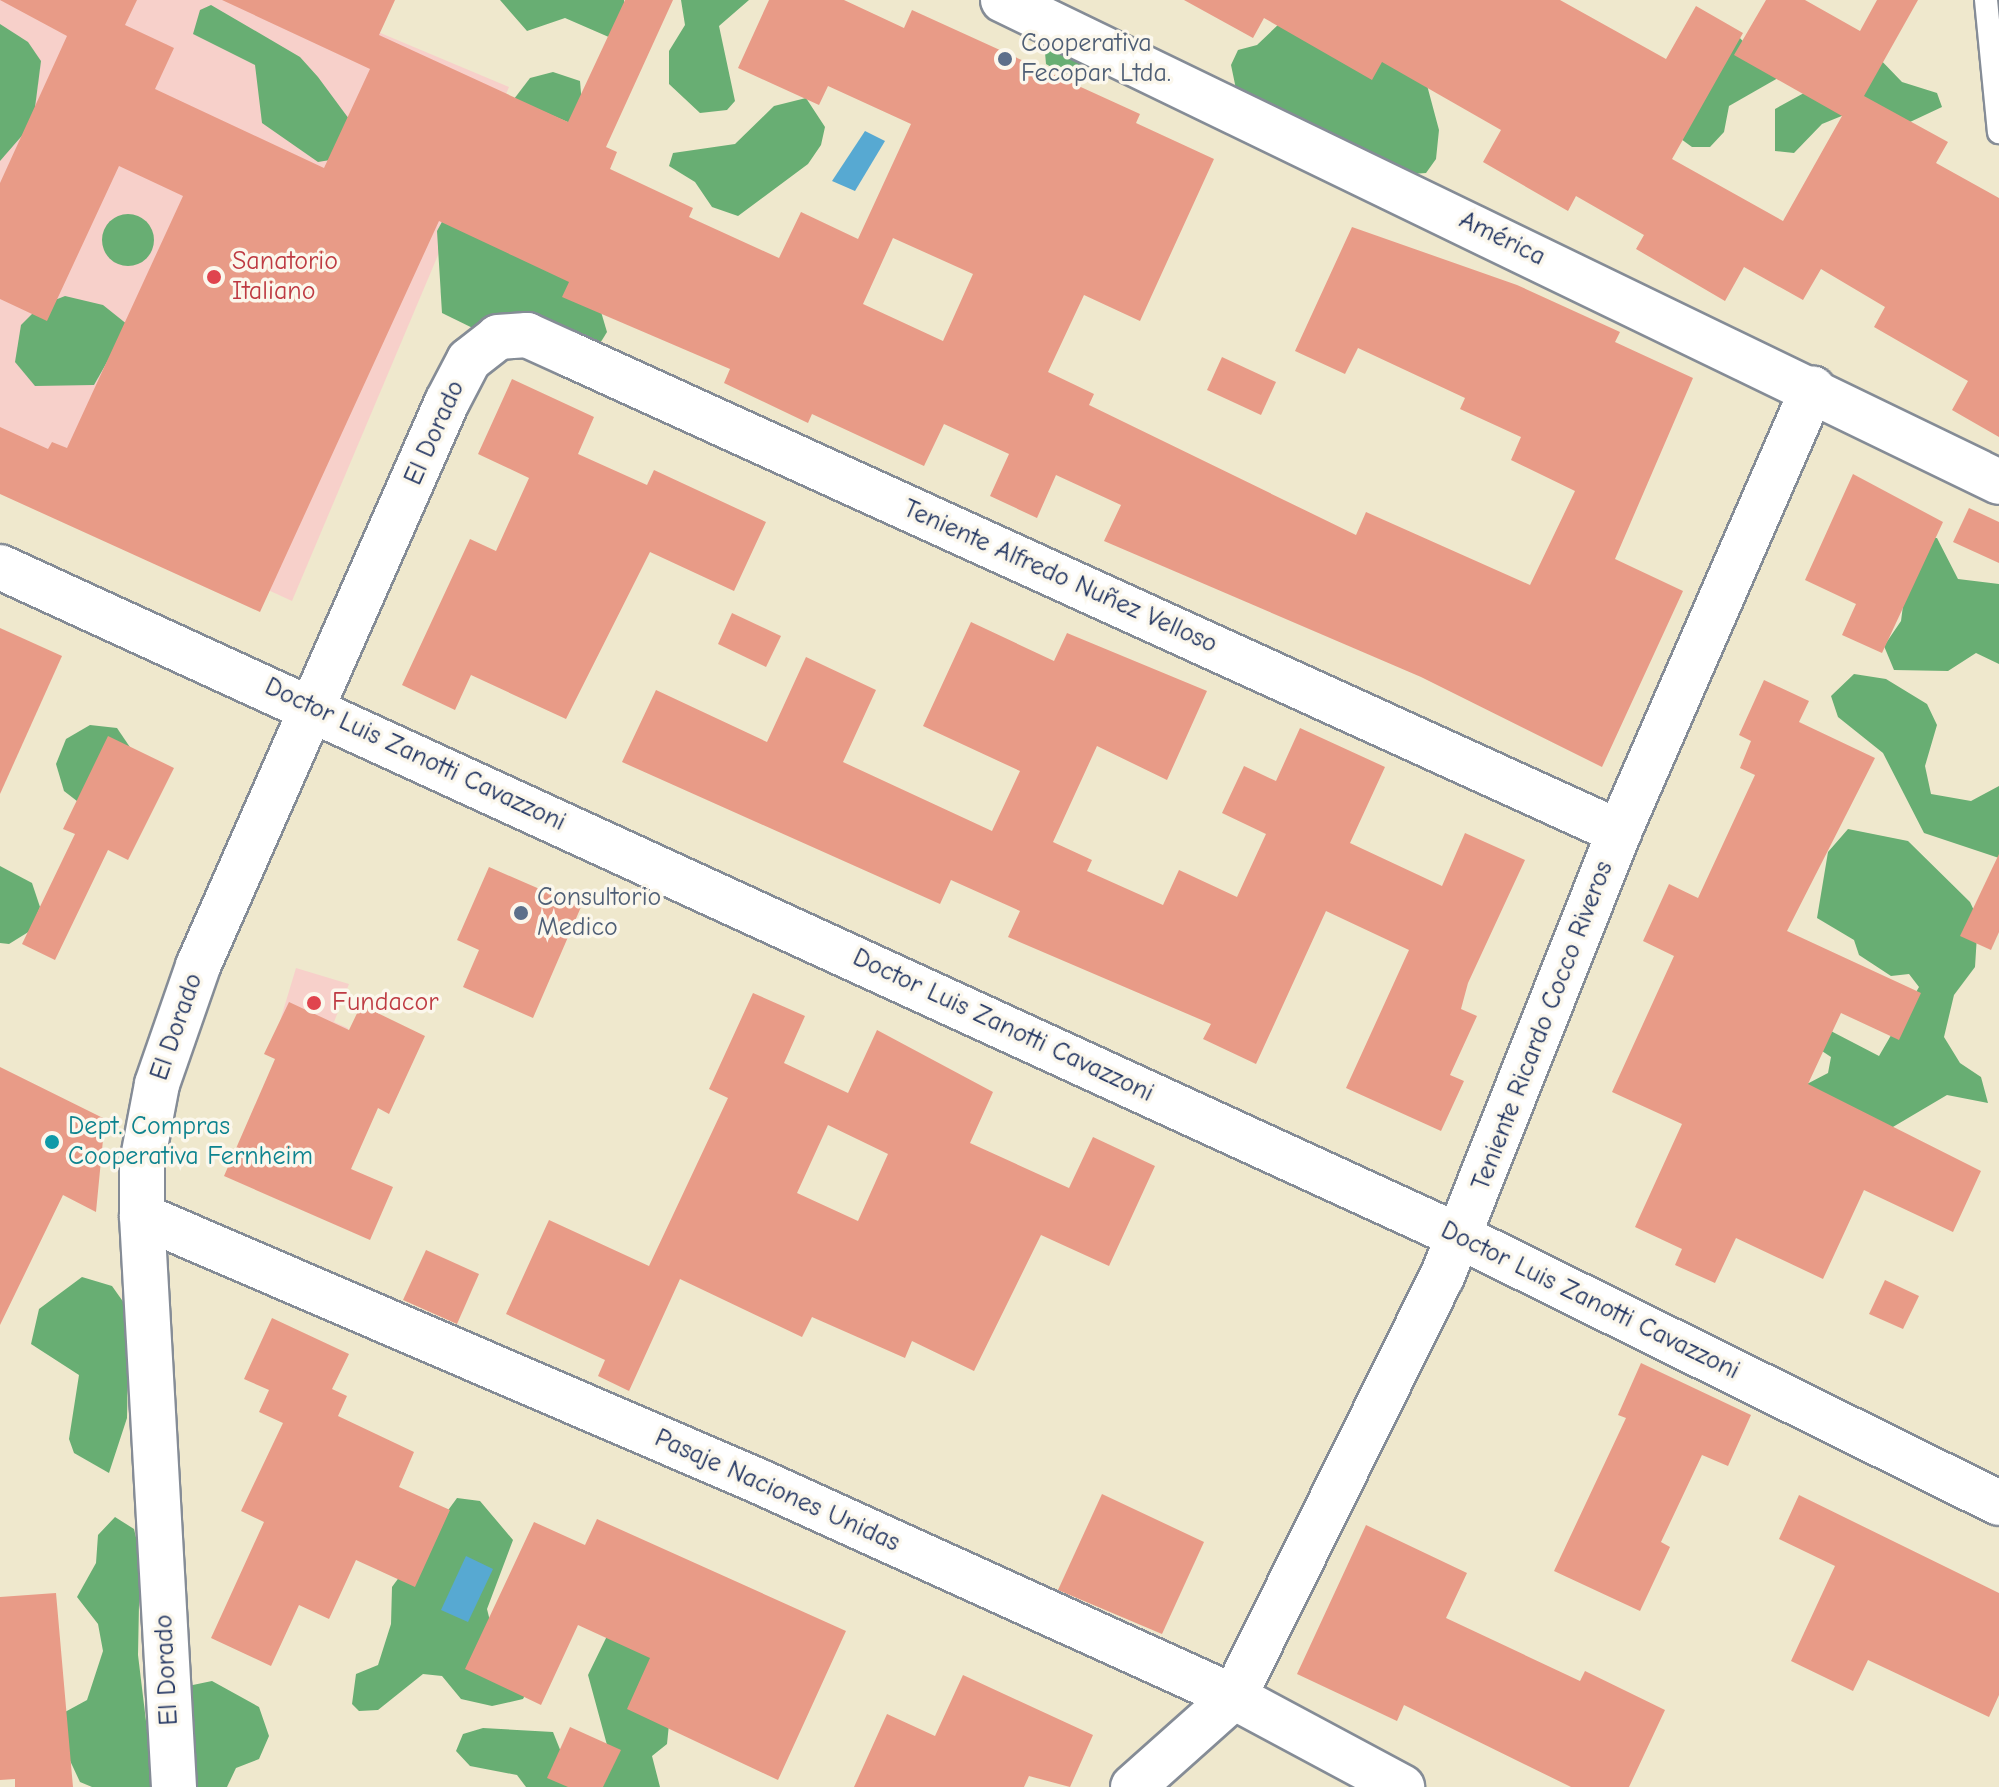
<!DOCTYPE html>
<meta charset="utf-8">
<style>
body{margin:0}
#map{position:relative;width:1999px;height:1787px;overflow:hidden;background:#efe8cd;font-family:"Comic Neue",sans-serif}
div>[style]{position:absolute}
.built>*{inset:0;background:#f7d0ca}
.forest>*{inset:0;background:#68ae73}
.round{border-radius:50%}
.water>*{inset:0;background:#57a9d2}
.building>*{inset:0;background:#e89b87}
.roads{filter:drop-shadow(2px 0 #858c96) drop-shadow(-2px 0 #858c96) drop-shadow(0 2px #858c96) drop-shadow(0 -2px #858c96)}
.lane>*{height:22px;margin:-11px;padding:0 11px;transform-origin:11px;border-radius:11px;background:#fff}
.street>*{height:44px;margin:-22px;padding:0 22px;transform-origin:22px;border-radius:22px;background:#fff}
.dots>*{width:22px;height:22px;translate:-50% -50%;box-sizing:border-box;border:4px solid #fbf7ec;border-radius:50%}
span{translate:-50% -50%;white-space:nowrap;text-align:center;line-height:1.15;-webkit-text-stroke:7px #fbf7ec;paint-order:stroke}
.service-label{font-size:26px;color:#4e5e75}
.left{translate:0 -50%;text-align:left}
.street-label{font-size:26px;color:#1b2f5e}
.health-label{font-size:26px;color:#be3a42}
.culture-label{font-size:26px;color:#0d838f}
</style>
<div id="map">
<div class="built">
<div style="clip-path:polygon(0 0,302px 0,509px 87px,292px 601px,0 466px)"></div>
<div style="clip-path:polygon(296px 968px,349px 984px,334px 1022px,348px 1028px,338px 1053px,274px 1041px)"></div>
</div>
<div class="forest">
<div style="clip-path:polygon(500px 0,624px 0,625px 24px,611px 38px,565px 18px,527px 31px)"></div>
<div style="clip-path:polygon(681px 0,749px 0,719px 26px,735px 101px,727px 110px,700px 113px,669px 84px,669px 51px,685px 25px)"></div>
<div style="clip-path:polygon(1065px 3px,1084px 20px,1082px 67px,1065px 75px,1046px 64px,1044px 41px,995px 20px)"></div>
<div style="clip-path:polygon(211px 5px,300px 57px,318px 77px,352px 123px,342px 158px,318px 162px,262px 123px,255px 65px,193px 34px,200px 10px)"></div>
<div style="clip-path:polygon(1281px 22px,1424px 74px,1439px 130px,1436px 159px,1426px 173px,1412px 174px,1236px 89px,1231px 65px,1238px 50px,1257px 45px)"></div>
<div style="clip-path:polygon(0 24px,28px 42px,41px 61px,33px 123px,0 161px)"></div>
<div style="clip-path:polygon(1738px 36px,1778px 78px,1729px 106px,1724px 132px,1710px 147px,1692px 147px,1681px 139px)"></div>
<div style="clip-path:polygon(1875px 54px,1902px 82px,1937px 93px,1942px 107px,1910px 122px,1849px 113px,1822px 124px,1794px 153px,1775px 151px,1775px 109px)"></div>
<div style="clip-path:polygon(553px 72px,580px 81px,584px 129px,514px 99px,530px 78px)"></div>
<div style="clip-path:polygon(806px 98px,825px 127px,821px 145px,808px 164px,738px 216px,712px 207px,695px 182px,669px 166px,673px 153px,735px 144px,774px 106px)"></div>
<div style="clip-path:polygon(450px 207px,596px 295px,607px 332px,599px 345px,489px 336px,442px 313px,437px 231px)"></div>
<div class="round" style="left:102px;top:214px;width:52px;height:52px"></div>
<div style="clip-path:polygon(65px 296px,103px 305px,128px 325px,94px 385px,35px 386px,15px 362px,21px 325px,40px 306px)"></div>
<div style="clip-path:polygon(1912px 537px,1937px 538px,1958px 579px,1999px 584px,1999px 664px,1976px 653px,1948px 671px,1894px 670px,1884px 646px,1901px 621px)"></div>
<div style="clip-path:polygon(1854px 674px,1886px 679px,1927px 704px,1937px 725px,1925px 766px,1931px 794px,1971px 801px,1999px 786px,1999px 858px,1924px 833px,1883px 753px,1838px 717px,1831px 696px)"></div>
<div style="clip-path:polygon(90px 725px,117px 728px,140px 762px,86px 808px,64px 791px,56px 764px,66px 739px)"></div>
<div style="clip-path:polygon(1848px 829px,1908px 841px,1970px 902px,1978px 919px,1975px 967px,1954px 995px,1944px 1037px,1960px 1063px,1981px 1077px,1988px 1103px,1947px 1095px,1881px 1134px,1805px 1085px,1828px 1073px,1831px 1057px,1816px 1047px,1827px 1029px,1879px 1056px,1919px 987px,1909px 974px,1891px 976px,1859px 955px,1854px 940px,1817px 918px,1828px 852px)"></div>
<div style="clip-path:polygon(0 866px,32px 883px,40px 907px,30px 931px,9px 944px,0 943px)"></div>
<div style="clip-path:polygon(82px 1277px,112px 1286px,129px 1310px,127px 1418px,109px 1473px,74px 1453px,69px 1439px,79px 1375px,31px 1344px,39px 1309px)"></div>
<div style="clip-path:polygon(457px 1498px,480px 1501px,513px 1540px,487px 1609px,493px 1633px,528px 1689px,523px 1699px,492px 1706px,461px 1699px,442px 1676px,423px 1674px,378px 1710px,359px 1711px,352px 1704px,356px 1674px,378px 1665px,391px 1624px,392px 1587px)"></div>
<div style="clip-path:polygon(115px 1517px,134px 1529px,140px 1554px,138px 1655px,154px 1787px,92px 1787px,80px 1782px,65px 1750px,65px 1712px,87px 1700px,103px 1651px,98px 1624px,77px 1597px,96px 1563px,98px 1535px)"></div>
<div style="clip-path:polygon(645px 1615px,669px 1724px,667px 1744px,652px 1756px,660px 1787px,526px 1787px,517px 1775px,470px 1766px,456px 1751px,463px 1734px,483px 1728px,553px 1732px,565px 1762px,607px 1745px,588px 1675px,608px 1634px)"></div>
<div style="clip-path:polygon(212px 1681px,259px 1707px,269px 1736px,259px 1759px,236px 1768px,227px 1787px,189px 1787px,188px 1686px)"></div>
</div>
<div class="water">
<div style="clip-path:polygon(865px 131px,885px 141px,855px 191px,832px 181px)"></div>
<div style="clip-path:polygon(466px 1556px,493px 1569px,468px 1622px,441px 1610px)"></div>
</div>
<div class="building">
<div style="clip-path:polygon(evenodd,0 0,137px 0,125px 25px,174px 48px,155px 89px,324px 168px,370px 69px,222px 0,395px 0,379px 35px,568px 122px,625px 0,673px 0,606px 147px,617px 152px,610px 169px,693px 208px,689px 217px,779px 258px,801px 212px,858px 239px,911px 124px,828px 86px,819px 105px,738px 68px,769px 0,844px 0,904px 28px,912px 10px,1140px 114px,1136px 123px,1214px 159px,1140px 321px,1084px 295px,1048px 372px,1094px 394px,1089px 405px,1356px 535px,1366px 512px,1530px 585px,1575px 491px,1511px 460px,1521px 437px,1460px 409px,1465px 398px,1358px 348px,1345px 374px,1295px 351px,1352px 227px,1517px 285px,1620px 332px,1615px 342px,1693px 378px,1615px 559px,1683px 591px,1602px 767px,1421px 677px,1104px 541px,1121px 505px,1056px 475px,1037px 518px,990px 496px,1009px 454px,944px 424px,924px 466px,812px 414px,808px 423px,724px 383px,730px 369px,562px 297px,569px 282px,439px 221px,260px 612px,0 494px,0 427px,48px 449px,52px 442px,67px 448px,183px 196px,119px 166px,47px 321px,0 299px,0 183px,67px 36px,0 0,893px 238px,973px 274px,943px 341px,863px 304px,893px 238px)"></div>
<div style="clip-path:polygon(1184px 0,1560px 0,1666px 59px,1696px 6px,1743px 33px,1672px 159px,1783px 221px,1842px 116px,1734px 55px,1766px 0,1805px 0,1860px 31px,1877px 0,1918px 0,1864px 96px,1948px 142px,1936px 163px,1999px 198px,1999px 437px,1952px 410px,1968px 381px,1874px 327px,1885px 307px,1821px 269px,1803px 300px,1744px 267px,1725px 301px,1636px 249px,1644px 235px,1576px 196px,1568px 211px,1483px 162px,1501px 130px,1382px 62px,1372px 80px,1264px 18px,1253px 38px)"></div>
<div style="clip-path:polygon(1222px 357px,1276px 382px,1261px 415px,1207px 390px)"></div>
<div style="clip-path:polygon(512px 379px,594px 417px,578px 454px,647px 485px,654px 470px,766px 522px,734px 591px,650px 552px,566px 719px,471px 675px,455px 710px,402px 685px,470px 539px,496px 551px,529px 478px,478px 454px)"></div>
<div style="clip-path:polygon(1853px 474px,1943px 522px,1882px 653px,1842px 635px,1856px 604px,1805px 580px)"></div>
<div style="clip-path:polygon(1969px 508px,1999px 522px,1999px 563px,1953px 542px)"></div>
<div style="clip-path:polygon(732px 613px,781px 636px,766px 667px,718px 644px)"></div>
<div style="clip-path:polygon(971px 622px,1054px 661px,1067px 633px,1207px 691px,1167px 780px,1097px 746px,1053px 842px,1092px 860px,1087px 871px,1163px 905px,1179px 870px,1237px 897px,1266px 834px,1222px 813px,1244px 766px,1276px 781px,1300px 728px,1385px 767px,1350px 843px,1442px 886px,1465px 833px,1525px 860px,1468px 983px,1461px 1009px,1477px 1016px,1450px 1075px,1464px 1081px,1441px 1131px,1346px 1088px,1409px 950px,1326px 911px,1256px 1064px,1203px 1039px,1211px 1024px,1008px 937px,1020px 911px,951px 880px,940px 904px,622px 762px,656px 690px,767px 742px,806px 657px,876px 690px,843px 762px,992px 831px,1020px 771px,923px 726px)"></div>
<div style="clip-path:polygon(0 628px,62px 656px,0 794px)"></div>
<div style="clip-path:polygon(1764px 680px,1809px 701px,1799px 722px,1875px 758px,1787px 931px,1921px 993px,1899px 1040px,1841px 1013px,1808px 1084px,1981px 1171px,1953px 1232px,1864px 1190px,1823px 1279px,1736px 1238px,1715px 1283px,1675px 1265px,1682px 1249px,1635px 1227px,1682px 1124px,1612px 1092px,1674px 956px,1643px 941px,1669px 884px,1698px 898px,1755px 775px,1740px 768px,1751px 741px,1739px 735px)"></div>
<div style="clip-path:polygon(108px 736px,174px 768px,128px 860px,108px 850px,55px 960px,22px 944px,75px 834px,63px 829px)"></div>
<div style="clip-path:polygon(1999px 854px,1999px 932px,1991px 950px,1960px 936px)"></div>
<div style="clip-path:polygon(489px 867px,581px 907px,533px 1018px,463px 987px,479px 950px,457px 940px)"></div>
<div style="clip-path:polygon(evenodd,753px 993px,805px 1016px,784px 1063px,848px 1093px,877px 1030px,993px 1092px,970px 1143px,1069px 1188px,1093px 1137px,1155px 1166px,1109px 1266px,1041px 1235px,974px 1371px,912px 1341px,905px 1358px,812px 1317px,802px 1337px,680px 1279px,629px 1391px,598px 1376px,605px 1360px,506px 1314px,549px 1220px,649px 1266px,728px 1098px,709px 1089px,753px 993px,828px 1125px,888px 1154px,858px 1221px,797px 1193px,828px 1125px)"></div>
<div style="clip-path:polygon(289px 1002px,349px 1030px,361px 1005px,425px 1036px,389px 1114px,378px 1108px,351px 1169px,393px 1187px,370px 1240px,224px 1176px,275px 1059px,264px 1054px)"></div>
<div style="clip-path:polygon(0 1067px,105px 1119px,96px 1212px,63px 1195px,0 1325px)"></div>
<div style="clip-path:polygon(426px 1250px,479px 1274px,457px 1324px,403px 1300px)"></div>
<div style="clip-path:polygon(1885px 1280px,1919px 1296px,1903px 1329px,1869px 1314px)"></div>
<div style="clip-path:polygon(272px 1318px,349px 1354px,332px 1389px,347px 1396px,338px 1416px,414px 1452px,399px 1487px,450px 1510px,415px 1587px,356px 1560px,329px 1619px,299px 1605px,271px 1666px,211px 1638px,264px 1522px,241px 1511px,283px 1423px,259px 1412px,269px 1390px,244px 1379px)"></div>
<div style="clip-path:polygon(1641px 1363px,1751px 1415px,1728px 1466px,1702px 1455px,1661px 1542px,1670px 1547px,1640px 1611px,1554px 1571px,1626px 1418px,1618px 1415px)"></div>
<div style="clip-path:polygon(1102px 1494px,1204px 1542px,1162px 1634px,1058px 1590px)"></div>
<div style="clip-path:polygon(1799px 1495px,1999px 1593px,1999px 1695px,1989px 1717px,1868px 1660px,1853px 1691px,1791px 1661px,1835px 1566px,1779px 1539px)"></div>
<div style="clip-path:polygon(597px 1519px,846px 1631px,778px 1780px,627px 1709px,650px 1658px,578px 1625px,541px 1705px,465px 1669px,534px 1522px,585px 1545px)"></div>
<div style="clip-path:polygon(1366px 1525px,1467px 1573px,1446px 1618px,1580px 1681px,1585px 1671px,1665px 1710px,1629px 1787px,1571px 1787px,1404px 1705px,1397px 1721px,1297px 1674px)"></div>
<div style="clip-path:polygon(56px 1593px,73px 1787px,15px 1787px,15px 1779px,0 1780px,0 1597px)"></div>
<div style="clip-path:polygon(963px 1675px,1093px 1735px,1070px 1787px,1029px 1776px,1024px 1787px,854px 1787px,887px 1714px,935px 1736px)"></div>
<div style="clip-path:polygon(570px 1727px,621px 1750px,603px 1787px,568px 1787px,547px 1778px)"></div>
</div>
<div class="roads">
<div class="lane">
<div style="left:1986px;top:0;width:133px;rotate:84.4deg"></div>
</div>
<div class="street">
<div style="left:1003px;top:0;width:1106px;rotate:25.82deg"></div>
<div style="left:0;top:567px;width:1607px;rotate:24.64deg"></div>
<div style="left:1461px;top:1237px;width:600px;rotate:26.31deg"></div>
<div style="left:142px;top:1216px;width:668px;rotate:23.27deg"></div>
<div style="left:756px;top:1480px;width:525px;rotate:24.42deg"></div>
<div style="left:1234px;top:1697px;width:191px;rotate:28.2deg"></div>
<div style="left:174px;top:1787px;width:572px;rotate:-93.21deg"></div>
<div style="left:142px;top:1216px;width:53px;rotate:-90deg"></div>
<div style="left:142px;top:1163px;width:80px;rotate:-79.2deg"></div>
<div style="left:157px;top:1084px;width:125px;rotate:-70.8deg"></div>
<div style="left:198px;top:966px;width:617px;rotate:-66.18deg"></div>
<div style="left:447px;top:402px;width:47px;rotate:-62.4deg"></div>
<div style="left:469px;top:360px;width:37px;rotate:-38deg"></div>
<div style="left:498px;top:337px;width:29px;rotate:-4deg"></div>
<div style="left:527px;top:335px;width:46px;rotate:24.3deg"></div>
<div style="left:569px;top:354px;width:1154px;rotate:24.48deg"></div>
<div style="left:1133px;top:1787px;width:135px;rotate:-41.7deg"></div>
<div style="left:1234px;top:1697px;width:469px;rotate:-63.7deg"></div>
<div style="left:1442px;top:1277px;width:479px;rotate:-68.3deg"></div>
<div style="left:1619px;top:832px;width:484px;rotate:-66.4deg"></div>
</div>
</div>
<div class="dots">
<div style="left:1005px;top:59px;background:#5c6f8a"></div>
<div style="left:214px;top:277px;background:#e0444e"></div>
<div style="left:521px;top:913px;background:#5c6f8a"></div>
<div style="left:314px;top:1003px;background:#e0444e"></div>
<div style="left:52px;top:1142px;background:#0f9aa8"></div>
</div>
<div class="service-label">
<span class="left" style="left:1021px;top:59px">Cooperativa<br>Fecopar Ltda.</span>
<span class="left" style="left:537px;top:913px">Consultorio<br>Medico</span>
</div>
<div class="street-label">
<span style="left:1502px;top:239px;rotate:26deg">América</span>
<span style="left:435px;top:433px;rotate:-66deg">El Dorado</span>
<span style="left:1060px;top:577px;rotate:24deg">Teniente Alfredo Nuñez Velloso</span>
<span style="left:415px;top:755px;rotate:25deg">Doctor Luis Zanotti Cavazzoni</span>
<span style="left:1003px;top:1026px;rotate:25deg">Doctor Luis Zanotti Cavazzoni</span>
<span style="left:1543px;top:1026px;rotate:-69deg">Teniente Ricardo Cocco Riveros</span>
<span style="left:177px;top:1027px;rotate:-71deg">El Dorado</span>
<span style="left:1590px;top:1301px;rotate:26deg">Doctor Luis Zanotti Cavazzoni</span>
<span style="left:777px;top:1491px;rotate:24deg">Pasaje Naciones Unidas</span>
<span style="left:167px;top:1670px;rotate:-93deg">El Dorado</span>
</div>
<div class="health-label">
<span class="left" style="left:232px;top:277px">Sanatorio<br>Italiano</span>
<span class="left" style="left:332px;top:1003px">Fundacor</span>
</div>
<div class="culture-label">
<span class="left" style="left:68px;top:1142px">Dept. Compras<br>Cooperativa Fernheim</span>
</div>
</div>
